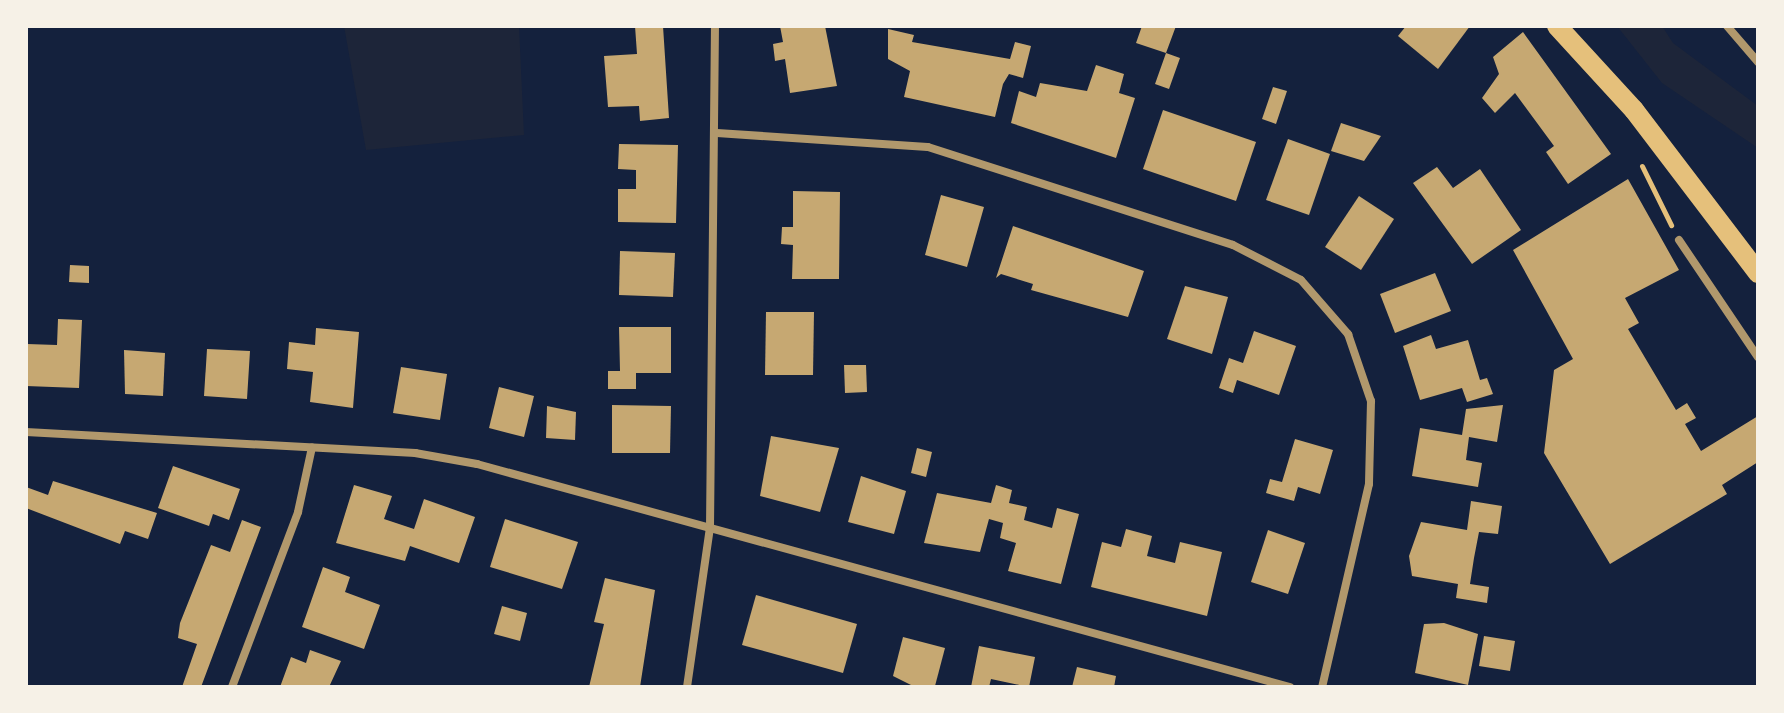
<!DOCTYPE html>
<style>
body{margin:0}
#map{position:relative;width:1784px;height:713px;overflow:hidden;background:#14213d;font-family:"Archivo Narrow",sans-serif}
div>[style]{position:absolute}
.green>*{inset:0;background:#1d2539}
.building>*{inset:0;background:#c6a872}
.path>*{height:5px;margin:-2.5px;padding:0 2.5px;transform-origin:2.5px;border-radius:2.5px;background:#e5c07b}
.minor>*{height:8px;margin:-4px;padding:0 4px;transform-origin:4px;border-radius:4px;background:#b1986c}
.primary>*{height:20px;margin:-10px;padding:0 10px;transform-origin:10px;border-radius:10px;background:#e5c07b}
span{translate:-50% -50%;white-space:nowrap;text-align:center;line-height:1.15;-webkit-text-stroke:8px #f6f1e7;paint-order:stroke}
.frame{position:absolute;inset:0;border:28px solid #f6f1e7;pointer-events:none}
</style>
<div id="map">
<div class="green">
<div style="clip-path:polygon(344px 26px,519px 26px,524px 135px,366px 150px)"></div>
<div style="clip-path:polygon(1617px 26px,1662px 26px,1673px 43px,1758px 106px,1758px 148px,1662px 83px)"></div>
</div>
<div class="building">
<div style="clip-path:polygon(635px 26px,663px 26px,669px 118px,640px 121px,639px 106px,608px 107px,604px 56px,637px 54px)"></div>
<div style="clip-path:polygon(780px 26px,825px 26px,837px 86px,790px 93px,785px 59px,775px 61px,773px 44px,783px 42px)"></div>
<div style="clip-path:polygon(1142px 26px,1176px 26px,1166px 53px,1180px 58px,1169px 89px,1155px 84px,1166px 53px,1136px 43px)"></div>
<div style="clip-path:polygon(1406px 26px,1470px 26px,1438px 69px,1398px 36px)"></div>
<div style="clip-path:polygon(888px 29px,914px 35px,912px 42px,1010px 59px,1015px 42px,1031px 46px,1023px 78px,1009px 74px,1003px 84px,995px 117px,904px 97px,910px 71px,888px 59px)"></div>
<div style="clip-path:polygon(1523px 32px,1611px 154px,1568px 184px,1546px 152px,1554px 146px,1515px 93px,1495px 113px,1482px 98px,1499px 74px,1493px 57px)"></div>
<div style="clip-path:polygon(1096px 65px,1124px 74px,1119px 93px,1135px 98px,1116px 158px,1011px 123px,1019px 91px,1036px 97px,1040px 83px,1087px 91px)"></div>
<div style="clip-path:polygon(1273px 87px,1287px 91px,1276px 124px,1262px 119px)"></div>
<div style="clip-path:polygon(1163px 110px,1256px 142px,1236px 201px,1143px 169px)"></div>
<div style="clip-path:polygon(1341px 123px,1381px 136px,1364px 161px,1331px 151px)"></div>
<div style="clip-path:polygon(1288px 139px,1330px 154px,1309px 215px,1266px 200px)"></div>
<div style="clip-path:polygon(619px 144px,678px 145px,676px 223px,618px 222px,618px 189px,636px 189px,636px 170px,618px 169px)"></div>
<div style="clip-path:polygon(1437px 167px,1453px 188px,1480px 169px,1521px 230px,1472px 264px,1413px 183px)"></div>
<div style="clip-path:polygon(1628px 179px,1679px 270px,1625px 298px,1639px 323px,1628px 329px,1676px 410px,1687px 403px,1696px 418px,1685px 424px,1701px 451px,1758px 416px,1758px 462px,1722px 485px,1727px 494px,1610px 564px,1544px 453px,1554px 370px,1573px 359px,1513px 250px)"></div>
<div style="clip-path:polygon(793px 191px,840px 192px,839px 279px,792px 279px,793px 245px,781px 244px,782px 227px,793px 227px)"></div>
<div style="clip-path:polygon(941px 195px,984px 207px,967px 267px,925px 255px)"></div>
<div style="clip-path:polygon(1359px 196px,1394px 219px,1361px 270px,1325px 247px)"></div>
<div style="clip-path:polygon(1013px 226px,1144px 271px,1128px 317px,1031px 290px,1033px 284px,1001px 274px,996px 278px)"></div>
<div style="clip-path:polygon(620px 251px,675px 253px,673px 297px,619px 295px)"></div>
<div style="clip-path:polygon(70px 265px,89px 266px,89px 283px,69px 282px)"></div>
<div style="clip-path:polygon(1435px 273px,1451px 311px,1395px 333px,1380px 294px)"></div>
<div style="clip-path:polygon(1185px 286px,1228px 297px,1212px 354px,1167px 339px)"></div>
<div style="clip-path:polygon(766px 312px,814px 312px,813px 375px,765px 375px)"></div>
<div style="clip-path:polygon(58px 319px,82px 320px,79px 388px,26px 386px,27px 344px,57px 345px)"></div>
<div style="clip-path:polygon(619px 327px,671px 327px,671px 373px,636px 373px,636px 389px,608px 389px,608px 371px,620px 371px)"></div>
<div style="clip-path:polygon(316px 328px,359px 332px,353px 408px,310px 402px,313px 372px,287px 369px,289px 342px,315px 345px)"></div>
<div style="clip-path:polygon(1254px 331px,1296px 346px,1279px 395px,1237px 380px,1233px 393px,1219px 388px,1229px 358px,1243px 363px)"></div>
<div style="clip-path:polygon(1431px 335px,1436px 349px,1468px 340px,1480px 380px,1487px 378px,1493px 394px,1467px 402px,1462px 388px,1420px 400px,1403px 346px)"></div>
<div style="clip-path:polygon(207px 349px,250px 351px,247px 399px,204px 396px)"></div>
<div style="clip-path:polygon(124px 350px,165px 353px,163px 396px,125px 394px)"></div>
<div style="clip-path:polygon(844px 365px,866px 365px,867px 392px,845px 393px)"></div>
<div style="clip-path:polygon(401px 367px,447px 374px,440px 420px,393px 413px)"></div>
<div style="clip-path:polygon(499px 387px,534px 396px,524px 437px,489px 428px)"></div>
<div style="clip-path:polygon(612px 405px,671px 406px,670px 453px,612px 453px)"></div>
<div style="clip-path:polygon(1503px 405px,1497px 442px,1469px 437px,1466px 460px,1482px 463px,1478px 487px,1412px 476px,1420px 428px,1462px 435px,1466px 409px)"></div>
<div style="clip-path:polygon(547px 406px,576px 412px,575px 440px,546px 438px)"></div>
<div style="clip-path:polygon(771px 436px,839px 448px,820px 512px,760px 496px)"></div>
<div style="clip-path:polygon(1295px 439px,1333px 450px,1320px 494px,1298px 487px,1294px 501px,1266px 493px,1270px 479px,1282px 482px)"></div>
<div style="clip-path:polygon(917px 448px,932px 452px,926px 477px,911px 473px)"></div>
<div style="clip-path:polygon(173px 466px,240px 489px,229px 520px,213px 514px,209px 526px,158px 508px)"></div>
<div style="clip-path:polygon(861px 476px,906px 491px,894px 534px,848px 522px)"></div>
<div style="clip-path:polygon(53px 481px,157px 513px,148px 539px,125px 531px,120px 544px,26px 508px,26px 487px,48px 495px)"></div>
<div style="clip-path:polygon(354px 485px,392px 496px,384px 519px,414px 529px,424px 499px,475px 517px,459px 563px,410px 546px,405px 561px,336px 543px)"></div>
<div style="clip-path:polygon(996px 485px,1012px 490px,1009px 503px,1027px 507px,1024px 520px,1052px 528px,1057px 508px,1079px 514px,1061px 584px,1008px 571px,1016px 543px,1000px 538px,1003px 523px,989px 519px,980px 552px,924px 543px,937px 493px,991px 503px)"></div>
<div style="clip-path:polygon(1471px 501px,1502px 506px,1498px 534px,1479px 532px,1474px 558px,1470px 584px,1489px 587px,1487px 603px,1456px 598px,1458px 584px,1412px 576px,1409px 556px,1421px 522px,1467px 530px)"></div>
<div style="clip-path:polygon(505px 519px,578px 542px,562px 589px,490px 567px)"></div>
<div style="clip-path:polygon(242px 520px,261px 527px,201px 687px,182px 687px,197px 644px,178px 638px,180px 623px,211px 545px,230px 552px)"></div>
<div style="clip-path:polygon(1126px 529px,1152px 536px,1147px 556px,1175px 563px,1180px 542px,1222px 552px,1207px 616px,1091px 587px,1102px 542px,1121px 547px)"></div>
<div style="clip-path:polygon(1268px 530px,1305px 543px,1288px 594px,1251px 582px)"></div>
<div style="clip-path:polygon(323px 567px,350px 577px,345px 592px,380px 605px,364px 649px,302px 627px)"></div>
<div style="clip-path:polygon(605px 578px,655px 590px,640px 687px,589px 687px,604px 624px,594px 622px)"></div>
<div style="clip-path:polygon(756px 595px,857px 624px,843px 673px,742px 645px)"></div>
<div style="clip-path:polygon(502px 606px,527px 613px,520px 641px,494px 634px)"></div>
<div style="clip-path:polygon(1444px 623px,1478px 634px,1468px 685px,1415px 673px,1424px 624px)"></div>
<div style="clip-path:polygon(1484px 636px,1515px 641px,1510px 671px,1479px 666px)"></div>
<div style="clip-path:polygon(903px 637px,945px 648px,935px 686px,915px 687px,893px 676px)"></div>
<div style="clip-path:polygon(979px 646px,1035px 657px,1029px 687px,991px 679px,989px 687px,971px 687px)"></div>
<div style="clip-path:polygon(310px 650px,341px 661px,329px 687px,280px 687px,291px 657px,306px 663px)"></div>
<div style="clip-path:polygon(1077px 667px,1116px 676px,1114px 687px,1072px 687px)"></div>
</div>
<div class="path">
<div style="left:1642px;top:166px;width:66px;rotate:63.8deg"></div>
</div>
<div class="minor">
<div style="left:1727px;top:26px;width:48px;rotate:49.3deg"></div>
<div style="left:717px;top:133px;width:211px;rotate:3.8deg"></div>
<div style="left:928px;top:147px;width:320px;rotate:17.8deg"></div>
<div style="left:1233px;top:245px;width:76px;rotate:27.2deg"></div>
<div style="left:1301px;top:280px;width:72px;rotate:49deg"></div>
<div style="left:1348px;top:334px;width:71px;rotate:71.1deg"></div>
<div style="left:1371px;top:401px;width:83px;rotate:91.4deg"></div>
<div style="left:1369px;top:484px;width:208px;rotate:103deg"></div>
<div style="left:1679px;top:240px;width:141px;rotate:56deg"></div>
<div style="left:26px;top:432px;width:390px;rotate:3.1deg"></div>
<div style="left:415px;top:453px;width:63px;rotate:10.1deg"></div>
<div style="left:477px;top:464px;width:843px;rotate:15.34deg"></div>
<div style="left:232px;top:687px;width:187px;rotate:-69.3deg"></div>
<div style="left:298px;top:512px;width:66px;rotate:-77.8deg"></div>
<div style="left:687px;top:687px;width:162px;rotate:-81.8deg"></div>
<div style="left:710px;top:527px;width:501px;rotate:-89.43deg"></div>
</div>
<div class="primary">
<div style="left:1557px;top:26px;width:114px;rotate:47.5deg"></div>
<div style="left:1634px;top:110px;width:205px;rotate:52.7deg"></div>
</div>
<div class="frame"></div>
</div>
